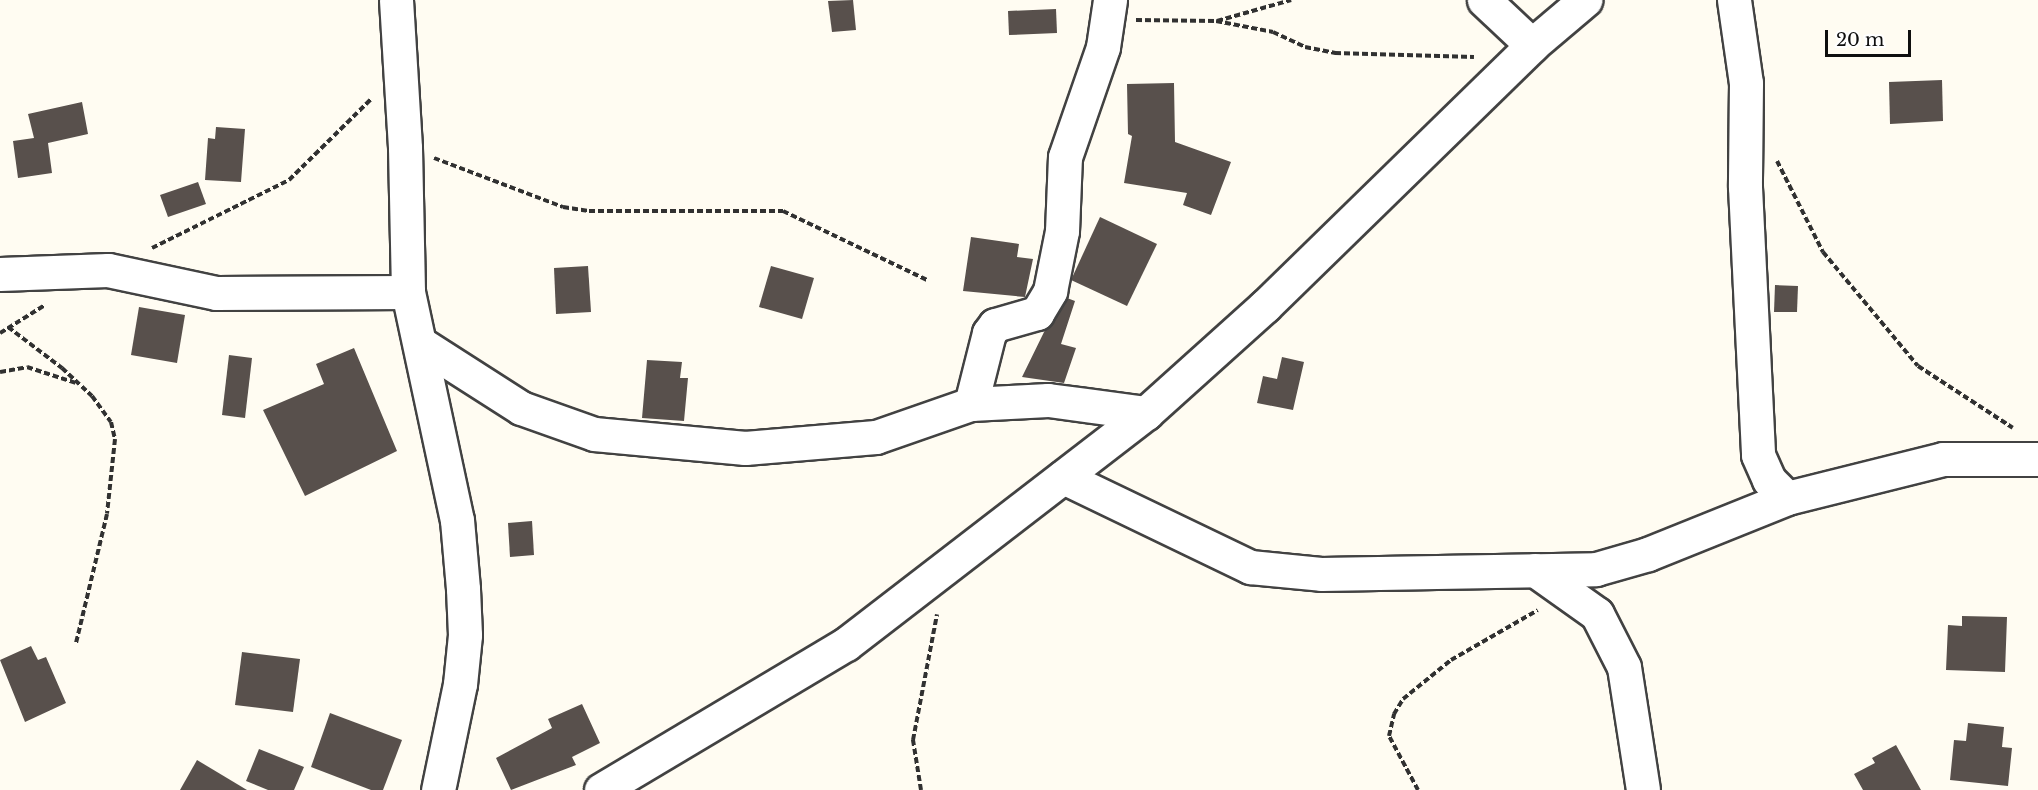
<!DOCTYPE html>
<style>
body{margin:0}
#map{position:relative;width:2038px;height:790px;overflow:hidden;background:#fffcf2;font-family:"Libre Baskerville",serif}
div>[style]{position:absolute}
.building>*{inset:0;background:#58504c}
.path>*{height:4px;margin-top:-2px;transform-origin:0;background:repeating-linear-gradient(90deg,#313131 0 6px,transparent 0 9px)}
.roads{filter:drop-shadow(2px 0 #424242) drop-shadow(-2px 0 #424242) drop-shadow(0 2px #424242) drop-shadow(0 -2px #424242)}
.minor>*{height:33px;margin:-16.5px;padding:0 16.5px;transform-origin:16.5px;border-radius:16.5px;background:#fff}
span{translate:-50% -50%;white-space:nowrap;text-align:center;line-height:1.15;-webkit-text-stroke:6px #fff;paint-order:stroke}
.scale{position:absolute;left:1825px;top:30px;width:86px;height:27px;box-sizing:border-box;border:3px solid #0f0f0f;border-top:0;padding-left:8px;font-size:18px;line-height:21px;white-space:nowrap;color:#0f0f0f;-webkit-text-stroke:4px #fff;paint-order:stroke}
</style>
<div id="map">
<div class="building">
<div style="clip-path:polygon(853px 0,856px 30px,832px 32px,828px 1px)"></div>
<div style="clip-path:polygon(1056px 9px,1057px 33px,1009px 35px,1008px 11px)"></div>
<div style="clip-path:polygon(1942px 80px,1943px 121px,1890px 124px,1889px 82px)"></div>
<div style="clip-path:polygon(1174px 83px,1175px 142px,1231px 162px,1211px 215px,1183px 205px,1187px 193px,1124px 183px,1132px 136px,1128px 134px,1127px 84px)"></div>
<div style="clip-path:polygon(82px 102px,88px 134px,48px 143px,52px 173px,18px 178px,13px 141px,34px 138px,28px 114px)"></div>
<div style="clip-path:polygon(216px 127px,245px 129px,241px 182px,205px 180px,208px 138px,215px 139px)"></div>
<div style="clip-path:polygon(198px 182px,206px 204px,168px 217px,160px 195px)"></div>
<div style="clip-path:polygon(1100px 217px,1157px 244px,1127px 306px,1071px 280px)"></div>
<div style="clip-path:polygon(971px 237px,1019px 244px,1017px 257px,1033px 259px,1025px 297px,963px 291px)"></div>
<div style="clip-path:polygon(588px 266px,591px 312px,556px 314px,554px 268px)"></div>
<div style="clip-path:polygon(771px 266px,814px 278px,802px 319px,759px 307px)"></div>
<div style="clip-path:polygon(1775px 285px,1798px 286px,1797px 312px,1774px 312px)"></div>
<div style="clip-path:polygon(1067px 298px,1075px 301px,1061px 344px,1076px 348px,1064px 383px,1022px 377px,1046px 328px)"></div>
<div style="clip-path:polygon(139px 307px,185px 315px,177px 363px,131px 355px)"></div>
<div style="clip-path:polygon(354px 348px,397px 451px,305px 496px,263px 410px,324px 384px,316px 364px)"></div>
<div style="clip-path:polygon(229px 355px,252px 358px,245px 418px,222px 415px)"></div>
<div style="clip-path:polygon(1282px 357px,1304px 362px,1293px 410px,1257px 403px,1263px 376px,1277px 379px)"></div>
<div style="clip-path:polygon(647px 360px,682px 362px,680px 378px,688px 378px,684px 421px,642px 418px)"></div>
<div style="clip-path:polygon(532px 521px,534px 555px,510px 557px,508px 523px)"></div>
<div style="clip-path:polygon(1962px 616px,2007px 617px,2005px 672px,1946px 670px,1948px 625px,1962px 626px)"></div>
<div style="clip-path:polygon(31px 646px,38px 660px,46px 657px,66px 703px,25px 722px,0 660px)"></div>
<div style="clip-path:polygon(242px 652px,300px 659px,293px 712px,235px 705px)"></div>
<div style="clip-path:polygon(582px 704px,600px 743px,572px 757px,576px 765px,511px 790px,496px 758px,552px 728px,548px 719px)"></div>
<div style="clip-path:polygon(330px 713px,402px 740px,383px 790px,371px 790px,311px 767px)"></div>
<div style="clip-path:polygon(1968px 723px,2004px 727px,2002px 747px,2012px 748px,2008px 786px,1950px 780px,1954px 740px,1966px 741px)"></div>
<div style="clip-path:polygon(1896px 745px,1921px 790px,1863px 790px,1854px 774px,1875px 763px,1872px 758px)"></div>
<div style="clip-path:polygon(259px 749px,304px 767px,294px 790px,268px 790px,246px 781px)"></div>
<div style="clip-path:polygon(197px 760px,247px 790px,180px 790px)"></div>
</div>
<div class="path">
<div style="left:1136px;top:20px;width:80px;rotate:0.7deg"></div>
<div style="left:1216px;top:21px;width:58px;rotate:10.9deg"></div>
<div style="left:1273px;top:32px;width:35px;rotate:25deg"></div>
<div style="left:1305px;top:47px;width:31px;rotate:11deg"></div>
<div style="left:1335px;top:53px;width:139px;rotate:1.6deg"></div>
<div style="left:1217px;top:21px;width:77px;rotate:-15.8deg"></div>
<div style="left:434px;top:158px;width:138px;rotate:20.8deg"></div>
<div style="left:563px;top:207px;width:26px;rotate:9deg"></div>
<div style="left:589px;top:211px;width:194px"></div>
<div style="left:783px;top:211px;width:160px;rotate:25.6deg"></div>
<div style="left:1777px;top:161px;width:102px;rotate:63.2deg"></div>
<div style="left:1823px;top:252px;width:148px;rotate:50.2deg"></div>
<div style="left:1918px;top:366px;width:113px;rotate:33.1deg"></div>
<div style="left:152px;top:248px;width:153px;rotate:-26.4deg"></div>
<div style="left:289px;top:180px;width:115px;rotate:-44.6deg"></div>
<div style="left:8px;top:327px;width:68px;rotate:37.2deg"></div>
<div style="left:62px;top:368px;width:41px;rotate:43deg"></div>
<div style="left:92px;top:396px;width:32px;rotate:54deg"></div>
<div style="left:111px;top:422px;width:17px;rotate:77deg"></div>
<div style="left:115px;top:439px;width:75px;rotate:96.1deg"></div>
<div style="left:107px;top:514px;width:133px;rotate:103.5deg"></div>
<div style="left:0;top:333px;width:53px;rotate:-31.9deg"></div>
<div style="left:0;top:372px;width:27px;rotate:-10deg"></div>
<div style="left:27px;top:367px;width:52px;rotate:18.1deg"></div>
<div style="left:921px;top:790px;width:51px;rotate:-99.1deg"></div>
<div style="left:913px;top:740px;width:128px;rotate:-79.2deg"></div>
<div style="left:1418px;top:790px;width:61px;rotate:-118.2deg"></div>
<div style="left:1389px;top:736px;width:23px;rotate:-77deg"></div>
<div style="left:1394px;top:714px;width:17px;rotate:-59deg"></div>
<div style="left:1403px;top:699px;width:62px;rotate:-39.1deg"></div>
<div style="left:1451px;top:660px;width:100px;rotate:-29.9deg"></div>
</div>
<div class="roads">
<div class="minor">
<div style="left:396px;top:0;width:148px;rotate:86.5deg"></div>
<div style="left:405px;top:148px;width:144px;rotate:88.8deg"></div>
<div style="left:408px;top:292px;width:233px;rotate:77.9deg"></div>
<div style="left:457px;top:520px;width:69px;rotate:85deg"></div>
<div style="left:463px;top:589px;width:46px;rotate:87.5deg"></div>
<div style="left:465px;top:635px;width:49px;rotate:95.8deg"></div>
<div style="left:460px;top:684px;width:108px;rotate:101.7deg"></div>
<div style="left:1484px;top:0;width:66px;rotate:43.2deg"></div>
<div style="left:1734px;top:0;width:84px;rotate:81.8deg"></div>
<div style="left:1746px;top:83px;width:104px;rotate:90.6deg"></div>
<div style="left:1745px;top:187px;width:268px;rotate:87.2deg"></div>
<div style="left:1758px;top:455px;width:27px;rotate:66deg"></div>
<div style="left:1769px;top:480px;width:25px;rotate:45deg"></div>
<div style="left:0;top:274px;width:108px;rotate:-2.1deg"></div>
<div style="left:108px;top:270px;width:110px;rotate:12deg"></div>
<div style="left:216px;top:293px;width:192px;rotate:-0.3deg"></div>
<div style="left:421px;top:344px;width:119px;rotate:32.6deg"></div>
<div style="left:521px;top:408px;width:77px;rotate:19.6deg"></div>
<div style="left:594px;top:434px;width:152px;rotate:5.3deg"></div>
<div style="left:745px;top:448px;width:131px;rotate:-4.8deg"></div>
<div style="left:876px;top:437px;width:101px;rotate:-19.2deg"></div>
<div style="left:971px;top:404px;width:77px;rotate:-3deg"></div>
<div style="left:1048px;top:400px;width:99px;rotate:7.6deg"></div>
<div style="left:971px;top:404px;width:73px;rotate:-75.8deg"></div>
<div style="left:989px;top:333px;width:10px;rotate:-53deg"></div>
<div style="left:995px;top:325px;width:44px;rotate:-15.9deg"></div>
<div style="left:1037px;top:313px;width:26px;rotate:-59deg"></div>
<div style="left:1050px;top:291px;width:61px;rotate:-78.7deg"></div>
<div style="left:1062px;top:231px;width:74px;rotate:-87.7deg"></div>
<div style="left:1065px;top:157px;width:116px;rotate:-70.9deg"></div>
<div style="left:1103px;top:47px;width:48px;rotate:-81.5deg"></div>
<div style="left:1063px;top:477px;width:208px;rotate:25.7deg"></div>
<div style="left:1250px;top:567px;width:71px;rotate:5.6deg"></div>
<div style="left:1321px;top:574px;width:275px;rotate:-1deg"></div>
<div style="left:1596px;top:569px;width:54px;rotate:-16.1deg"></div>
<div style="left:1648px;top:554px;width:150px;rotate:-21.9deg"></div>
<div style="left:1787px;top:498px;width:161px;rotate:-14deg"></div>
<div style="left:1943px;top:459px;width:95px"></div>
<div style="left:1535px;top:570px;width:76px;rotate:35.4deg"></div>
<div style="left:1597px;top:614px;width:59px;rotate:63deg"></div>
<div style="left:1624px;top:667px;width:124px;rotate:81.2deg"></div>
<div style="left:601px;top:790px;width:285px;rotate:-30.8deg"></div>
<div style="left:846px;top:644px;width:379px;rotate:-37.6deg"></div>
<div style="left:1146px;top:413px;width:160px;rotate:-42deg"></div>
<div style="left:1265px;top:306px;width:373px;rotate:-44.3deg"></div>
<div style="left:1532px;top:45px;width:70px;rotate:-40.3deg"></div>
</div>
</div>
<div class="scale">20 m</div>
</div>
